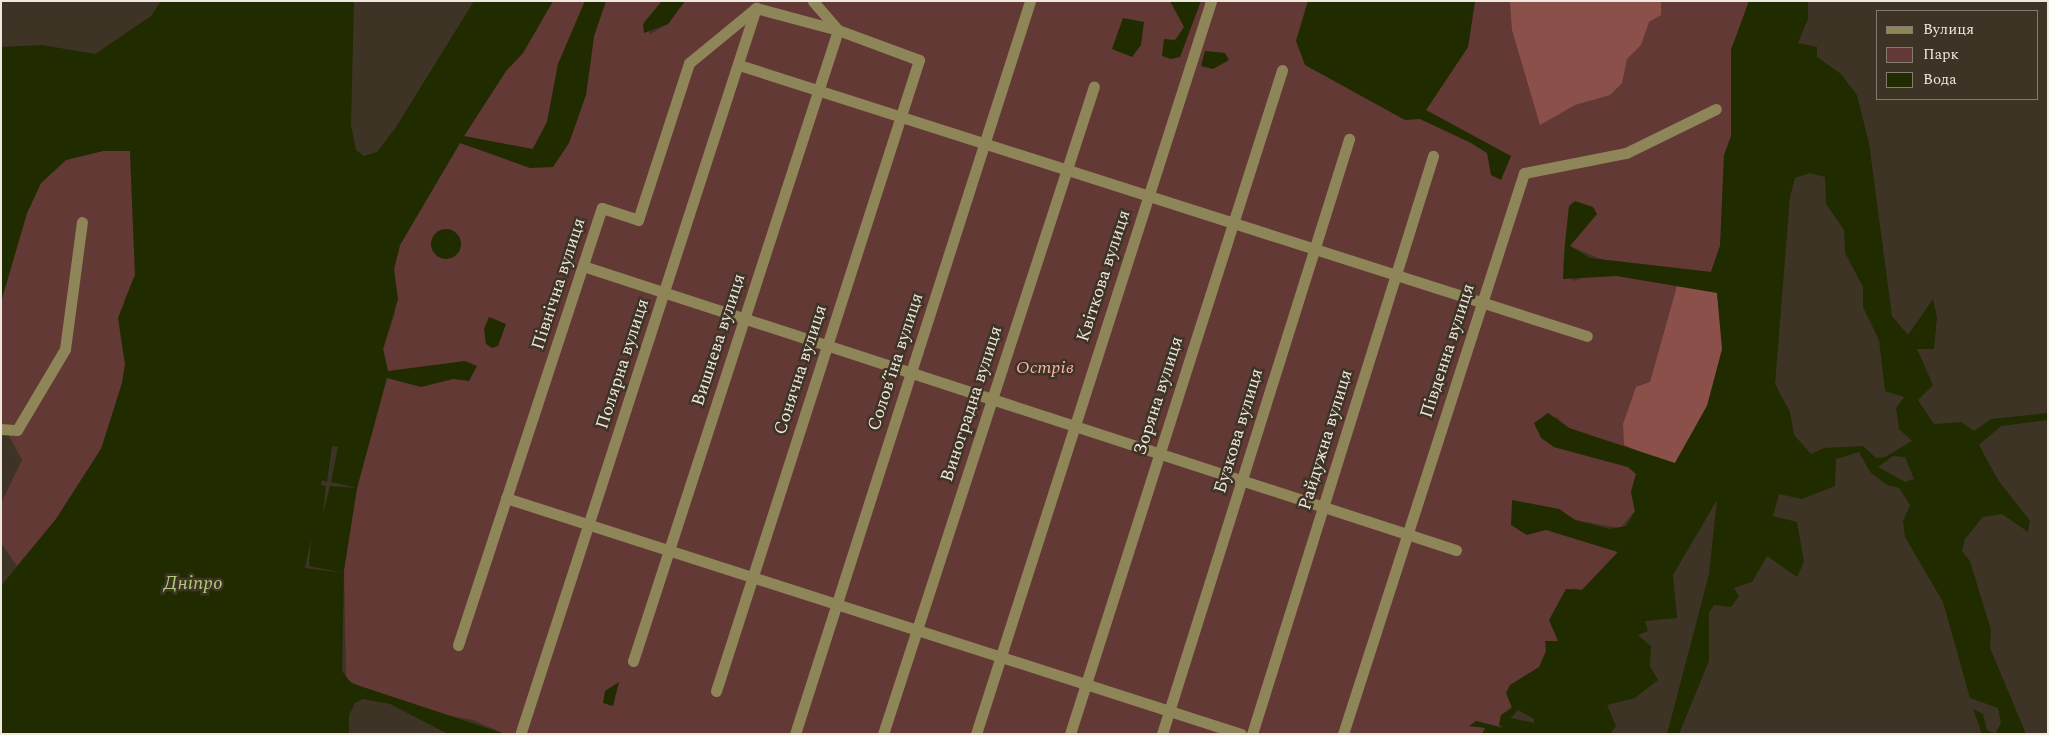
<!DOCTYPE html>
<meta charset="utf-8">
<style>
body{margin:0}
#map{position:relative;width:2049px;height:735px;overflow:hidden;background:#3e3426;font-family:Spectral,serif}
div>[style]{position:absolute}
.green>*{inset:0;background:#623935}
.forest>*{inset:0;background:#8c504a}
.water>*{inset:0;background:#202b00}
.round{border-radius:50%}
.pier>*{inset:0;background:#3e3426}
.minor>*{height:11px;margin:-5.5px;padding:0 5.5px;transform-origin:5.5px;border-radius:5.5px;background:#8e8558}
span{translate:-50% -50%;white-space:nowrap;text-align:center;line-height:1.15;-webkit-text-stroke:5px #3e3426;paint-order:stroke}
.street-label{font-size:18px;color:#eee8df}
.park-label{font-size:18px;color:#feb3aa;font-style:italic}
.water-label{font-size:19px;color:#b1ca77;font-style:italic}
.frame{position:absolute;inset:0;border:2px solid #eee8df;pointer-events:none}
.legend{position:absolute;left:1876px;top:10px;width:162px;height:90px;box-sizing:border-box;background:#3e3426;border:1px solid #847c70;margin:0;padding:6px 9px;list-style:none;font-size:15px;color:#eee8df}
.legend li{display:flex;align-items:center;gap:10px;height:25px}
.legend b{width:25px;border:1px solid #847c70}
</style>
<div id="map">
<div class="green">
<div style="clip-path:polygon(553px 1px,585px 1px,558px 64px,547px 122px,528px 157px,586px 95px,594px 36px,606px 1px,662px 1px,645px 21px,650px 34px,668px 24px,685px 1px,1308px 1px,1296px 41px,1420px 119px,1468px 47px,1475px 1px,1749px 1px,1731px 50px,1731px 136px,1720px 246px,1711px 272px,1603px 260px,1565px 244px,1563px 267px,1574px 281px,1586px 276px,1617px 276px,1708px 291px,1719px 377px,1707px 406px,1655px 459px,1569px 428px,1555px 416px,1554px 447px,1628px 467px,1636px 474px,1631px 492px,1635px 511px,1620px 528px,1575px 520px,1559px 509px,1541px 507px,1511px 525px,1546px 529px,1618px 552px,1582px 590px,1573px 588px,1558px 641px,1539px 667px,1506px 693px,1512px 706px,1502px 715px,1506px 728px,1476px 721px,1486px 728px,1482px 734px,505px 734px,473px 720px,441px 714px,359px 687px,346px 678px,344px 570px,357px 488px,388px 371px,383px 349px,395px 313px,394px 269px,400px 245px,464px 136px,506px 71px,523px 53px)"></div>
<div style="clip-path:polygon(103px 151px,130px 151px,135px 275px,124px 301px,125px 365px,118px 407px,101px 449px,56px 519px,17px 566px,1px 543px,1px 503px,22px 460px,1px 421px,1px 302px,27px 213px,41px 183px,66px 160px)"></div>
</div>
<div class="forest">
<div style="clip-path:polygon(1510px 1px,1661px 1px,1661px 15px,1649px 22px,1641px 45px,1627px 59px,1622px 83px,1610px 95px,1575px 105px,1540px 125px,1512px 30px)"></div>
<div style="clip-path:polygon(1677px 286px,1717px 292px,1723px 349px,1707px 406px,1675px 463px,1667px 463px,1624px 445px,1623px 424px,1636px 387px,1650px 382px)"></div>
</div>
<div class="water">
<div style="clip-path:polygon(161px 1px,354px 1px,351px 125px,356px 150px,364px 156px,377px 152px,396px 127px,474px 1px,553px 1px,523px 53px,506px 71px,464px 136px,533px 149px,547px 122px,558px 64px,585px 1px,606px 1px,594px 36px,586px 95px,569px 143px,553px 167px,530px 168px,460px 143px,400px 245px,394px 269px,398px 299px,383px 349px,388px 371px,465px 361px,477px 366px,469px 381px,453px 379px,421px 387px,387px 378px,357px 488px,344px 570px,342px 671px,351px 683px,505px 734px,448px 734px,390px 704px,363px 699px,355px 703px,349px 715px,349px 734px,1px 734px,1px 586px,56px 519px,101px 449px,122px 383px,125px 365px,118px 318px,135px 275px,130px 151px,103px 151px,66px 160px,41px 183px,27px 213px,1px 302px,1px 47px,42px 45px,95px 54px,151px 16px)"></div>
<div style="clip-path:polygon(662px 1px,685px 1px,668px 24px,644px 33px,643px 24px)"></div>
<div style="clip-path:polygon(1170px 1px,1201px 1px,1180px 57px,1171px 59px,1162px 56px,1164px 39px,1175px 40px,1184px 27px)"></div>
<div style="clip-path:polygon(1308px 1px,1475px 1px,1468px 47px,1426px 110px,1511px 156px,1501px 180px,1491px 175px,1487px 153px,1471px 143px,1420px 119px,1405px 120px,1305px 65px,1296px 41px)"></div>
<div style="clip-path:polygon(evenodd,1749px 1px,1808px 1px,1808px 19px,1798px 43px,1817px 47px,1817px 57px,1841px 74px,1857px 95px,1869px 143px,1892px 316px,1908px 335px,1933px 299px,1937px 317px,1934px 349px,1917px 349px,1933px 385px,1918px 400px,1934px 424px,1961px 422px,1974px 431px,1991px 419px,2048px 413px,2048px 420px,2001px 426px,1979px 445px,1998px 480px,2030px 521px,2028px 532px,2002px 514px,1983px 517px,1965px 539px,1962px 551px,1970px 561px,1991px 630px,1990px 648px,2026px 734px,1982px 734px,1973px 709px,1983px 714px,1987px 730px,1995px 734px,2001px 723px,1998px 708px,1970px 698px,1943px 602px,1905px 537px,1903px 521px,1910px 505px,1899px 488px,1887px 485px,1870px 472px,1859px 452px,1836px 459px,1835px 486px,1802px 499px,1779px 494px,1773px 516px,1797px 522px,1804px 562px,1797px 577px,1767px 556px,1752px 582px,1734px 588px,1739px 596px,1731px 607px,1714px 605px,1709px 613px,1709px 661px,1679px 734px,1667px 734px,1709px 574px,1717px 500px,1673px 575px,1677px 618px,1645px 621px,1648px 631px,1638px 635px,1651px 646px,1650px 666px,1658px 680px,1635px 698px,1607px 705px,1616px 726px,1610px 734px,1482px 734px,1485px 728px,1469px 726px,1476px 721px,1503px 728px,1499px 725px,1501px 715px,1512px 708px,1506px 693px,1510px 685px,1539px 667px,1546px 651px,1545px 641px,1558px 641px,1549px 620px,1566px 589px,1582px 590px,1618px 552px,1546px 530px,1527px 535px,1511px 525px,1512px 500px,1559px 509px,1575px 520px,1610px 529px,1626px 526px,1635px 511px,1631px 492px,1636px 474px,1628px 467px,1554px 447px,1541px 438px,1534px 423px,1548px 413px,1569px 428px,1675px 463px,1707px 406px,1722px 349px,1717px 293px,1617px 276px,1563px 279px,1565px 243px,1569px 206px,1575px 201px,1593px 207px,1597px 214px,1570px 246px,1590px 258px,1711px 272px,1720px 246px,1724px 155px,1731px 136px,1731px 50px,1749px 1px,1810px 173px,1825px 177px,1826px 204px,1844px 230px,1845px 253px,1863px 287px,1863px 307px,1879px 340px,1885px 391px,1904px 397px,1896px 408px,1899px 429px,1912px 441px,1885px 457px,1876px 458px,1863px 446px,1824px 448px,1811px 454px,1794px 435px,1790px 412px,1775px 384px,1790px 197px,1795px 178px,1810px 173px,1749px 1px,1893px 456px,1905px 457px,1914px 479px,1905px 482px,1878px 467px,1893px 456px,1749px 1px,1518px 710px,1534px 719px,1534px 723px,1511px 718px,1518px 710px)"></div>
<div style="clip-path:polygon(1123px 18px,1144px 22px,1141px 45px,1132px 57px,1112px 49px)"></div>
<div style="clip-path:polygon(1205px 51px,1225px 53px,1229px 60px,1213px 69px,1201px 66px)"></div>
<div class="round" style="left:431px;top:229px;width:30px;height:30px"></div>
<div style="clip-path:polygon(489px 317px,506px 324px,498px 346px,492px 348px,486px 344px,484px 329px)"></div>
<div style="clip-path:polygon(619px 682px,613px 706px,603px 703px,605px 691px)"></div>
</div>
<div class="pier">
<div style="clip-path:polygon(332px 446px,338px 447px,331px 482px,357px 488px,330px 486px,323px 514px,326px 486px,321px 485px,322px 480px,327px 482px)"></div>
<div style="clip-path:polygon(311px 539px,309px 566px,344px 573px,305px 568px)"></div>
</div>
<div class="minor">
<div style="left:739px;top:65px;width:890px;rotate:17.72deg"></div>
<div style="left:583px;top:266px;width:918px;rotate:18.02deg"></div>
<div style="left:1px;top:429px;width:16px;rotate:4deg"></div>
<div style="left:17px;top:430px;width:94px;rotate:-59.3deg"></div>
<div style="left:65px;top:349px;width:128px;rotate:-82.4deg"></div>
<div style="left:506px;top:498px;width:772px;rotate:17.8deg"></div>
<div style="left:458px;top:645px;width:460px;rotate:-71.8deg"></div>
<div style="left:602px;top:208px;width:38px;rotate:18deg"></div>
<div style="left:638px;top:220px;width:165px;rotate:-72deg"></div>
<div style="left:689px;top:63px;width:87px;rotate:-39.4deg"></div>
<div style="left:633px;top:661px;width:663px;rotate:-72deg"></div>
<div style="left:838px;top:30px;width:38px;rotate:-131deg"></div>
<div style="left:716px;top:691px;width:663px;rotate:-72.17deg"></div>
<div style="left:919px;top:60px;width:86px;rotate:-159.7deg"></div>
<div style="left:838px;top:30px;width:85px;rotate:-165deg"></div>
<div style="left:521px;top:732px;width:761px;rotate:-72.02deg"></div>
<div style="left:795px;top:734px;width:770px;rotate:-72.22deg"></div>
<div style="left:883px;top:734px;width:681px;rotate:-71.96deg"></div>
<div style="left:976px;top:734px;width:770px;rotate:-72.22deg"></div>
<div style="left:1070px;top:734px;width:697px;rotate:-72.29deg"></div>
<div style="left:1162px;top:734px;width:624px;rotate:-72.55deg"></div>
<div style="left:1252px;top:734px;width:606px;rotate:-72.61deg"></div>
<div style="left:1343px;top:734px;width:589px;rotate:-72.12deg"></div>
<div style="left:1524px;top:173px;width:104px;rotate:-11.1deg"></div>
<div style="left:1626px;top:153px;width:100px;rotate:-26.1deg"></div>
</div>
<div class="street-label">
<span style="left:1104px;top:276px;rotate:-72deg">Квіткова вулиця</span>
<span style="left:559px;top:284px;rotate:-72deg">Північна вулиця</span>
<span style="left:719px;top:340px;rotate:-72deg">Вишнева вулиця</span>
<span style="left:1448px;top:351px;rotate:-72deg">Південна вулиця</span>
<span style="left:896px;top:362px;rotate:-72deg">Соловʼїна вулиця</span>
<span style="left:623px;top:364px;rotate:-72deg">Полярна вулиця</span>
<span style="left:801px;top:370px;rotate:-72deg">Сонячна вулиця</span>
<span style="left:1159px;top:396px;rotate:-72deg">Зоряна вулиця</span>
<span style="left:972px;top:404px;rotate:-72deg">Виноградна вулиця</span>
<span style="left:1239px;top:431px;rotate:-73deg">Бузкова вулиця</span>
<span style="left:1326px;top:440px;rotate:-73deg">Райдужна вулиця</span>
</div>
<div class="park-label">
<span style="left:1045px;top:368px">Острів</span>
</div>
<div class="water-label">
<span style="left:193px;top:584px">Дніпро</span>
</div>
<div class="frame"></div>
<ul class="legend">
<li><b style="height:6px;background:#8e8558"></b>Вулиця</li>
<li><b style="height:14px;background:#623935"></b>Парк</li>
<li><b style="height:14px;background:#202b00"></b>Вода</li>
</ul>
</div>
